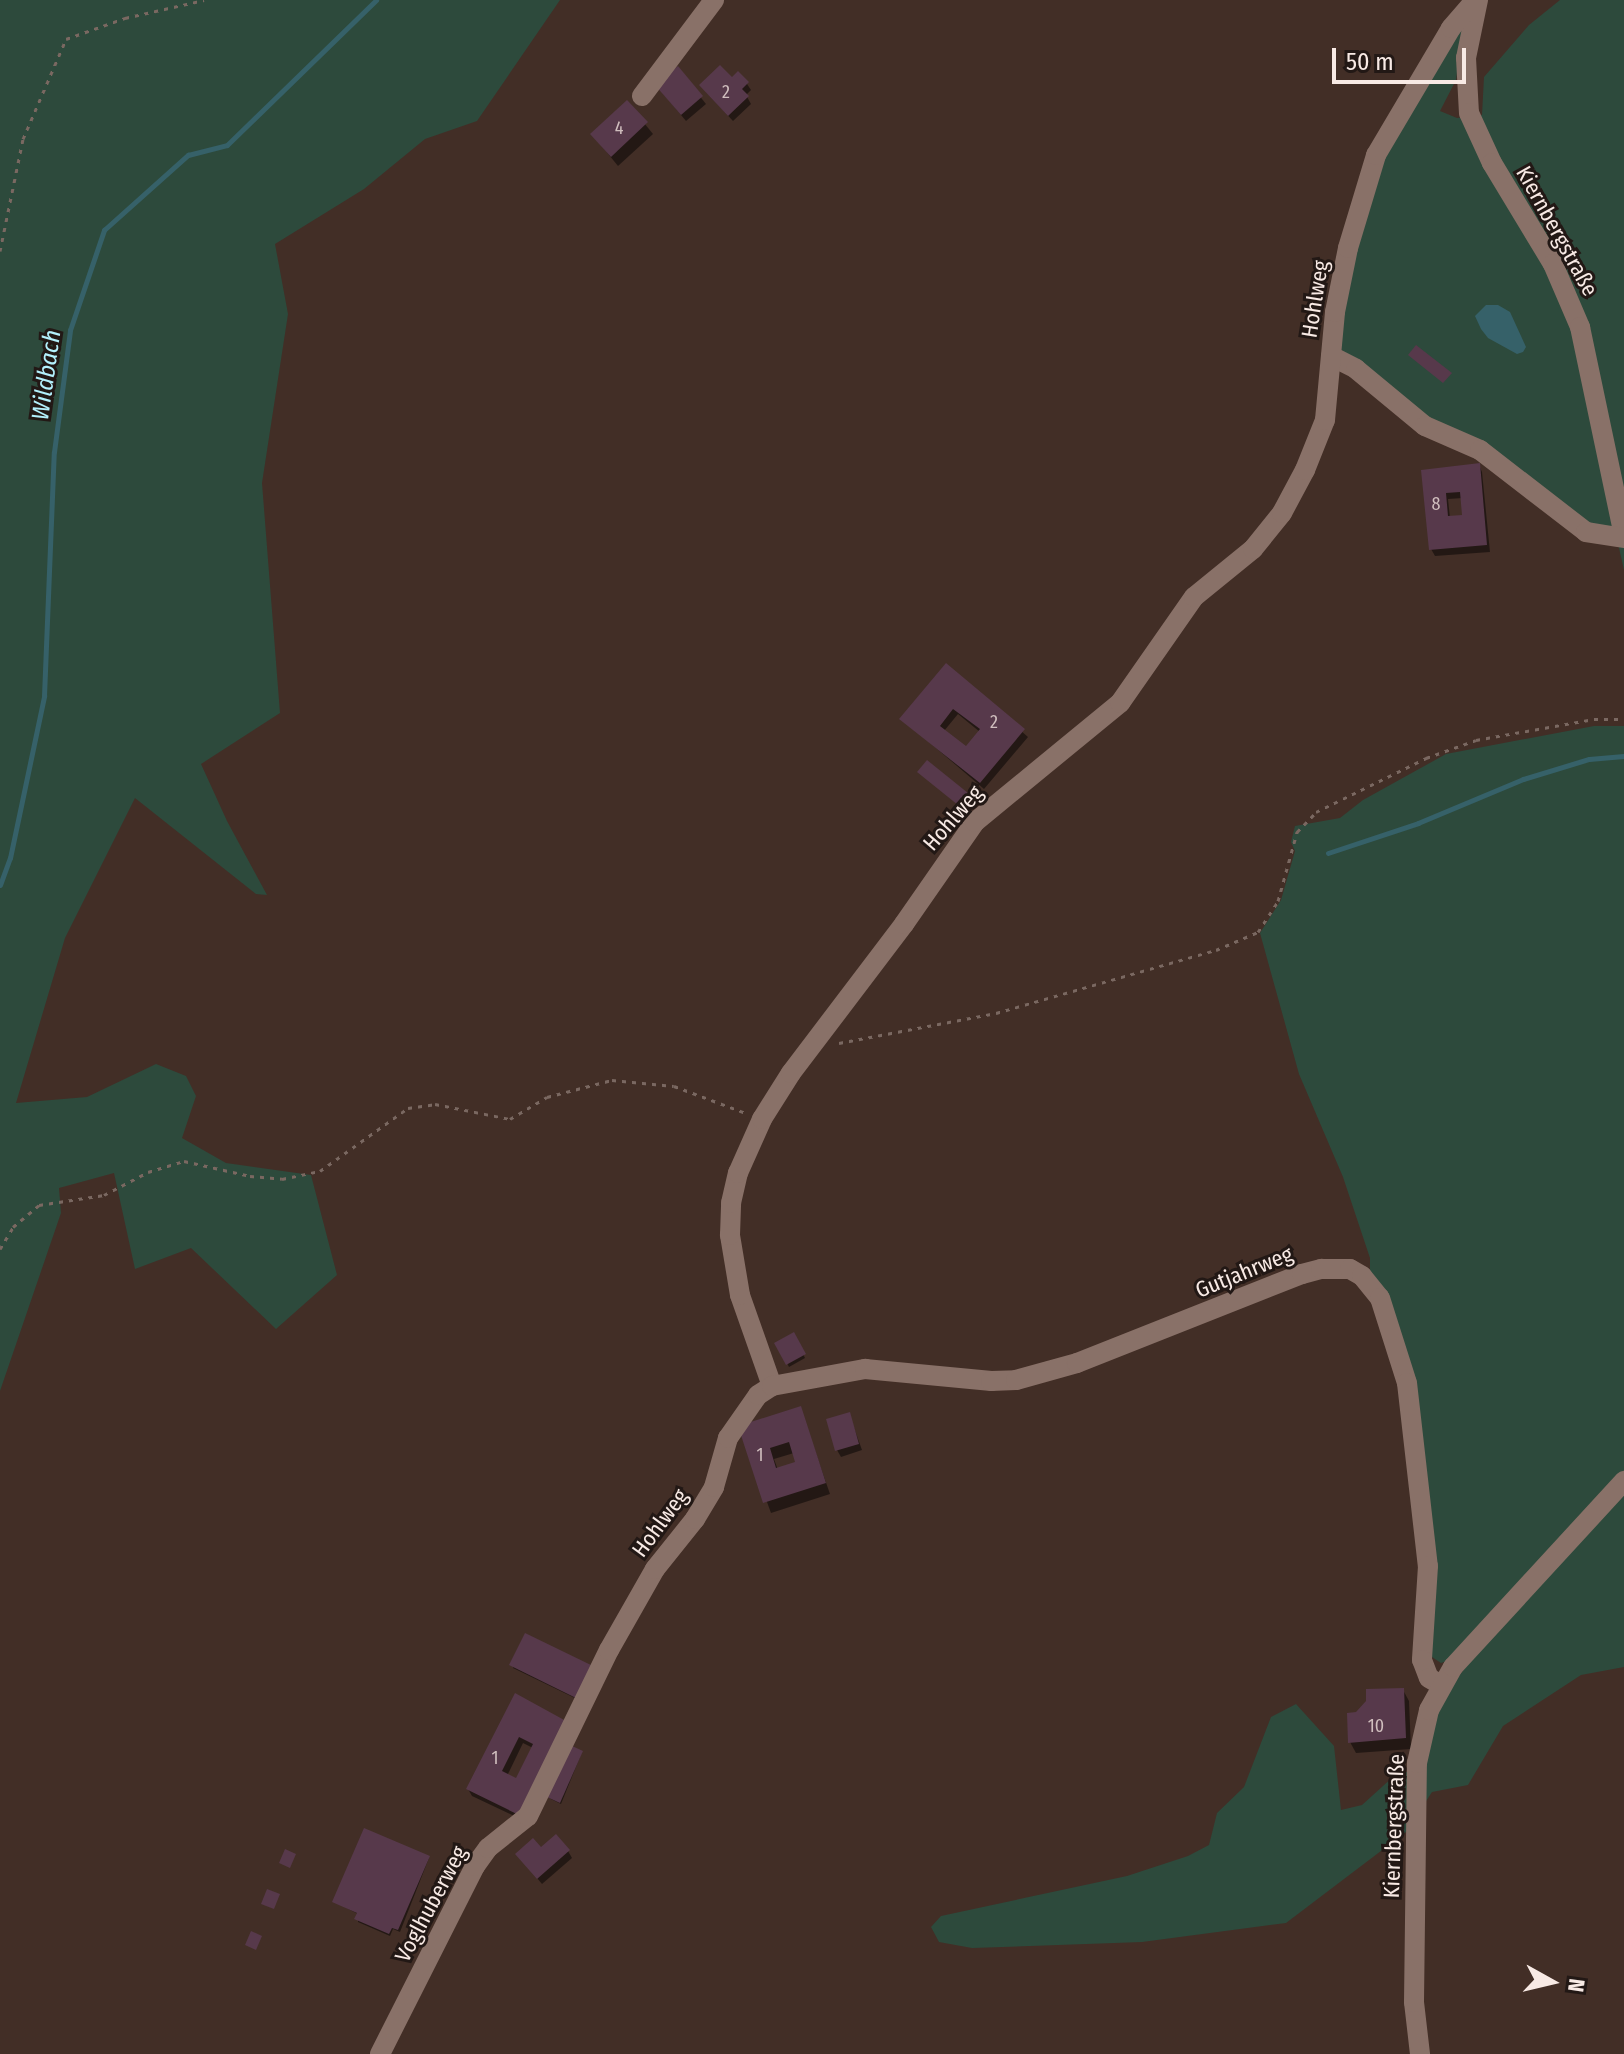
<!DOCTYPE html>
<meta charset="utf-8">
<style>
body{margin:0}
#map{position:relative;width:1624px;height:2054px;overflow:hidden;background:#422e26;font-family:"Fira Sans Condensed",sans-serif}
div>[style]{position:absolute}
.green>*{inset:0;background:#2d4a3c}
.water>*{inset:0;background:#366169}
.shadow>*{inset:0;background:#0007}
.stream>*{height:5px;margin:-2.5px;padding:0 2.5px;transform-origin:2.5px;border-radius:2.5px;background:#366169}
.building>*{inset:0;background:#57394b}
.path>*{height:3px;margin-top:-1.5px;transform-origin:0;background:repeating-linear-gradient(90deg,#7a6861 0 4px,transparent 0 10px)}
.minor>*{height:20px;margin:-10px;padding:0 10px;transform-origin:10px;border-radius:10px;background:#897168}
span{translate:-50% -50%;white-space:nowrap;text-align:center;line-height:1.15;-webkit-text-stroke:6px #221815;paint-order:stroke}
.number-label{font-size:18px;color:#d0bebe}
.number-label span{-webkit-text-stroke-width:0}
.street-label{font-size:22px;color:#f8eae5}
.water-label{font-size:24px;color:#b3f0fc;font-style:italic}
.north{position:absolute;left:1512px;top:1942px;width:80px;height:80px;-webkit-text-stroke:6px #221815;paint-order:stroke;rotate:98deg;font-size:22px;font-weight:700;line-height:32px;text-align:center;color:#f8eae5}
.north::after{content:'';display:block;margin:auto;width:28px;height:36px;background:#f8eae5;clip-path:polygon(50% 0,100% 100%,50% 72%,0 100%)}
.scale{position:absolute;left:1332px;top:48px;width:134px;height:36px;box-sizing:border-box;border:4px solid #f8eae5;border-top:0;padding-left:10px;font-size:24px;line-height:28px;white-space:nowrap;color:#f8eae5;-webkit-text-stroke:6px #221815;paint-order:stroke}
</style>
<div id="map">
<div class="green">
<div style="clip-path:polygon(0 0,560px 0,477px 121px,425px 139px,364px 189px,275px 244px,288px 314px,262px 483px,280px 713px,201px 764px,227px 821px,267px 895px,256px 894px,135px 798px,65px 938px,16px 1103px,87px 1097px,156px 1064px,186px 1076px,196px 1096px,182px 1138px,226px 1163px,311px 1175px,337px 1275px,276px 1329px,191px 1248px,135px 1269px,114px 1173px,59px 1188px,61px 1213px,0 1391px)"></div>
<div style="clip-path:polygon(1560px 0,1624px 0,1624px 570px,1614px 526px,1600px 531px,1428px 419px,1339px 348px,1347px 281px,1383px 155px,1464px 18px,1456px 80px,1440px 111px,1457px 118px,1482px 115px,1484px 77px,1529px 25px)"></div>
<div style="clip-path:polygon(1594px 726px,1624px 726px,1624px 1472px,1447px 1661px,1441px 1663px,1432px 1657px,1426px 1497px,1370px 1274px,1370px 1258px,1343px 1177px,1299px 1074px,1260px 933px,1281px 900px,1295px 851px,1291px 842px,1295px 826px,1340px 818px,1363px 800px,1446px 754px)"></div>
<div style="clip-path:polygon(1624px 1494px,1624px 1667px,1581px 1675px,1503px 1726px,1468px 1785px,1432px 1792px,1406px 1832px,1286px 1923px,1142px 1942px,972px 1948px,939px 1942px,931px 1927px,941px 1916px,1127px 1876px,1188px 1856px,1209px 1845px,1217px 1813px,1244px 1787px,1271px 1717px,1296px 1704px,1334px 1746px,1341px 1810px,1362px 1805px,1394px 1776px,1419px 1768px,1435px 1709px,1472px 1658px)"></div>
</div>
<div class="water">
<div style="clip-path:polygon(1486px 305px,1498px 305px,1510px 312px,1526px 347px,1523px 352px,1517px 354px,1488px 338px,1481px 329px,1475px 316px)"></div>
</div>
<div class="shadow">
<div style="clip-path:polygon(678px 69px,706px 104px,686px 121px,662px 92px)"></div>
<div style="clip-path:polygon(732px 80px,747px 84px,751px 90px,746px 95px,751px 104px,733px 121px,706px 92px)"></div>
<div style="clip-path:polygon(627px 102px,653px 134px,618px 166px,592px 134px)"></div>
<div style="clip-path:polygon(evenodd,1479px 465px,1482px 472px,1490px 552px,1435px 556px,1431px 549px,1423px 471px,1479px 465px,1463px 498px,1465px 516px,1450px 518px,1448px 499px,1463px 498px)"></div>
<div style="clip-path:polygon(evenodd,946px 666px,1028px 737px,984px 789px,902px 719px,946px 666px,958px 714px,980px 732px,967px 749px,944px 731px,958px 714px)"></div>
<div style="clip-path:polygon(793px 1334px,805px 1358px,789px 1367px,777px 1343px)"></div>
<div style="clip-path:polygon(evenodd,800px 1408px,830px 1494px,771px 1513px,740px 1428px,800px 1408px,794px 1453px,797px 1463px,778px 1470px,774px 1459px,794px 1453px)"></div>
<div style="clip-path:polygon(849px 1414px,862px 1450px,841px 1457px,837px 1450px)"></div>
<div style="clip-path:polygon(526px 1636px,579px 1700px,513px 1668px)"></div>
<div style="clip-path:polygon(1403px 1690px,1409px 1701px,1411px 1749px,1356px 1753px,1350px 1742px,1357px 1714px)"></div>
<div style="clip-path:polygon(evenodd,516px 1696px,565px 1723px,527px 1822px,472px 1796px,468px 1789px,516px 1696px,523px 1743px,533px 1748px,517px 1781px,507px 1776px,523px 1743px)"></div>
<div style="clip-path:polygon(582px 1752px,561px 1804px,551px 1799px,549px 1797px)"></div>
<div style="clip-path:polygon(540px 1850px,568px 1851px,572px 1858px,542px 1884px,517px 1854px)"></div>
<div style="clip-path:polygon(429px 1858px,400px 1932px,393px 1929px,390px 1936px,358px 1922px,358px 1914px,335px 1902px)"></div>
</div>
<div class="stream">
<div style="left:1328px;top:853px;width:95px;rotate:-18.4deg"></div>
<div style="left:1418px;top:823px;width:114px;rotate:-22.7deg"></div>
<div style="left:1523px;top:779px;width:69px;rotate:-16.9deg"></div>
<div style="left:1589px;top:759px;width:35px;rotate:-5deg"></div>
<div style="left:0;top:885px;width:29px;rotate:-70deg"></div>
<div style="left:10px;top:858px;width:166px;rotate:-78.1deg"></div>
<div style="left:44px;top:696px;width:244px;rotate:-87.7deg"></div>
<div style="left:54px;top:452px;width:123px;rotate:-82.5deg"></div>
<div style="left:70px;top:330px;width:106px;rotate:-71.2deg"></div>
<div style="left:104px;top:230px;width:113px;rotate:-41.8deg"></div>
<div style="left:188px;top:155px;width:40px;rotate:-14.4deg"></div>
<div style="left:227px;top:145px;width:208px;rotate:-44.2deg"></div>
</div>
<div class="building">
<div style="clip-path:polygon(720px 65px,732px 77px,738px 71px,749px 82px,742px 89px,749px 96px,728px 116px,699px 85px)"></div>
<div style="clip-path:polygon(678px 66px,703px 96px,681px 115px,655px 85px)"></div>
<div style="clip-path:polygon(627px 100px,648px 122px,611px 157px,590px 134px)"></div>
<div style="clip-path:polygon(1416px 345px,1452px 373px,1443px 383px,1408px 355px)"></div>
<div style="clip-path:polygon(evenodd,1480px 463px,1487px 545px,1429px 550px,1421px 470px,1480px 463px,1460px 492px,1462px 515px,1448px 516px,1446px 493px,1460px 492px)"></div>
<div style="clip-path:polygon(evenodd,946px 663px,1025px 729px,980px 783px,899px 719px,946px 663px,953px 709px,980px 729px,966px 746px,940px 726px,953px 709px)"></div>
<div style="clip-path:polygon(927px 760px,968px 793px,958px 805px,917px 772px)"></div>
<div style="clip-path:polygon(794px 1332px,806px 1354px,786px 1365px,774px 1343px)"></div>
<div style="clip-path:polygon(evenodd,801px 1406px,826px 1483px,763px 1503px,738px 1426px,801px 1406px,789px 1442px,795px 1462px,776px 1468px,770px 1448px,789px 1442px)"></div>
<div style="clip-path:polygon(850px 1412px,859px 1444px,835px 1451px,826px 1419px)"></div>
<div style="clip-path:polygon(525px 1633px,593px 1666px,578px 1699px,509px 1665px)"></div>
<div style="clip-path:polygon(1404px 1688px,1406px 1738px,1348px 1743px,1347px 1713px,1356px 1712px,1366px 1701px,1366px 1689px)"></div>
<div style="clip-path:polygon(evenodd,515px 1693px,566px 1721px,523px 1817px,466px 1789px,515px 1693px,519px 1737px,533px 1744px,516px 1778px,502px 1771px,519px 1737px)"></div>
<div style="clip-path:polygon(570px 1745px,583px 1751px,560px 1803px,547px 1797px)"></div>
<div style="clip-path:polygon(364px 1828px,430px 1856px,398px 1930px,392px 1928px,389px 1934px,354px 1919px,357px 1913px,332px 1902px)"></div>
<div style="clip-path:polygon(556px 1834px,570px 1850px,537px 1879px,515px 1854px,533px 1838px,541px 1847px)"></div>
<div style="clip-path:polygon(285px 1849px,296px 1854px,290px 1868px,279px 1863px)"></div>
<div style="clip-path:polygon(267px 1889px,280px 1894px,274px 1909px,261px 1904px)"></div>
<div style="clip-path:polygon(251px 1931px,262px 1936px,256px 1950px,245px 1945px)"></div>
</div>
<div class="path">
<div style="left:0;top:251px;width:114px;rotate:-78.4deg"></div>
<div style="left:23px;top:139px;width:109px;rotate:-66.7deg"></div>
<div style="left:66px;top:39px;width:63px;rotate:-19.6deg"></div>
<div style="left:125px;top:18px;width:81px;rotate:-12.8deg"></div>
<div style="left:839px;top:1043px;width:160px;rotate:-10.8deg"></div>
<div style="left:996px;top:1013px;width:229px;rotate:-16deg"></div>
<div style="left:1216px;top:950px;width:46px;rotate:-23.2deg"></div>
<div style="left:1258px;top:932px;width:37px;rotate:-57deg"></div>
<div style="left:1278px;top:901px;width:72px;rotate:-74.6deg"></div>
<div style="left:1297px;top:832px;width:28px;rotate:-46deg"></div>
<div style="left:1316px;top:812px;width:123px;rotate:-26.1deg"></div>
<div style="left:1426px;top:758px;width:53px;rotate:-19.8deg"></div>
<div style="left:1476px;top:740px;width:120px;rotate:-10.1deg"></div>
<div style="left:1594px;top:719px;width:30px"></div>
<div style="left:0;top:1249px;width:26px;rotate:-59deg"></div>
<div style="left:13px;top:1227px;width:34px;rotate:-40deg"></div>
<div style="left:39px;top:1205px;width:66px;rotate:-8.7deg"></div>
<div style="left:104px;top:1195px;width:50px;rotate:-27.6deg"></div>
<div style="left:148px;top:1172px;width:38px;rotate:-17deg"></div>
<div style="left:184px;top:1161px;width:68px;rotate:12.8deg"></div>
<div style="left:250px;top:1176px;width:32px;rotate:5deg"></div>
<div style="left:282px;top:1179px;width:39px;rotate:-12deg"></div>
<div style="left:320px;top:1171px;width:108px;rotate:-35.6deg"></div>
<div style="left:408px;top:1108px;width:27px;rotate:-8deg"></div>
<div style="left:435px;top:1104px;width:76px;rotate:11.3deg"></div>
<div style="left:510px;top:1119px;width:43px;rotate:-30.7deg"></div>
<div style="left:547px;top:1097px;width:67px;rotate:-14.7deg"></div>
<div style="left:612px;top:1080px;width:62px;rotate:5.5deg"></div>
<div style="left:674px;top:1086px;width:77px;rotate:20.6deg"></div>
</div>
<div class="minor">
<div style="left:1478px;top:0;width:59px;rotate:101.7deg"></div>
<div style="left:1466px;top:58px;width:55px;rotate:86.9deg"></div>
<div style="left:1469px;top:113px;width:55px;rotate:65.3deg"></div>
<div style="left:1492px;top:163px;width:118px;rotate:58.9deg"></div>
<div style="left:1553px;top:264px;width:69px;rotate:66.8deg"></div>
<div style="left:1580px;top:327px;width:213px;rotate:78.1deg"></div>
<div style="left:642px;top:96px;width:120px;rotate:-53.1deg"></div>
<div style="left:1331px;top:356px;width:28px;rotate:27deg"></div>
<div style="left:1356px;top:369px;width:89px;rotate:39.6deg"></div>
<div style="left:1425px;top:426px;width:60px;rotate:23.6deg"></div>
<div style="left:1480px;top:450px;width:134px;rotate:37.7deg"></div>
<div style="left:1586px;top:532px;width:38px;rotate:9deg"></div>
<div style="left:772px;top:1386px;width:96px;rotate:-109.4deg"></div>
<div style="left:740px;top:1295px;width:61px;rotate:-99.5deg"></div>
<div style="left:730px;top:1235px;width:32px;rotate:-88deg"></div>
<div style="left:731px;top:1203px;width:31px;rotate:-77deg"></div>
<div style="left:738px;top:1173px;width:59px;rotate:-66deg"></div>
<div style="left:762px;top:1119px;width:54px;rotate:-57.8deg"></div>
<div style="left:791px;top:1073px;width:187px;rotate:-52.8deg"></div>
<div style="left:904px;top:924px;width:124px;rotate:-55.2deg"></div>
<div style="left:975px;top:822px;width:188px;rotate:-39.4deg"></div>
<div style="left:1120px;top:703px;width:129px;rotate:-55.1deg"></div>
<div style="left:1194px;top:597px;width:76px;rotate:-39.1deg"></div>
<div style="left:1253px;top:549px;width:46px;rotate:-51.1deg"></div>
<div style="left:1282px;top:513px;width:49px;rotate:-61.9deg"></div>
<div style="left:1305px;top:470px;width:54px;rotate:-68.2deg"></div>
<div style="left:1325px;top:420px;width:108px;rotate:-84.7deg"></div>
<div style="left:1335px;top:312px;width:65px;rotate:-78.5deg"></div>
<div style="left:1348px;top:248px;width:97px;rotate:-73.2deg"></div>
<div style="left:1376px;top:155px;width:147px;rotate:-59.4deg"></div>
<div style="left:1451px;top:28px;width:37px;rotate:-49deg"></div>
<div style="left:380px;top:2054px;width:211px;rotate:-63.2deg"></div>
<div style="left:475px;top:1866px;width:22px;rotate:-54deg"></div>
<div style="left:488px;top:1848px;width:51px;rotate:-38.7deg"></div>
<div style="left:528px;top:1816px;width:185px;rotate:-64deg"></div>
<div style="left:609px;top:1650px;width:93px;rotate:-60.4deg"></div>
<div style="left:655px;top:1569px;width:64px;rotate:-51.3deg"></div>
<div style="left:695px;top:1519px;width:37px;rotate:-59deg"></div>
<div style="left:714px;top:1487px;width:51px;rotate:-74.1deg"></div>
<div style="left:728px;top:1438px;width:52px;rotate:-55.1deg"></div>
<div style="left:758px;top:1395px;width:17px;rotate:-33deg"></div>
<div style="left:772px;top:1386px;width:95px;rotate:-10.4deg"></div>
<div style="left:865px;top:1369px;width:127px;rotate:5.4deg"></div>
<div style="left:991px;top:1381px;width:25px;rotate:-2deg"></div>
<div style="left:1016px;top:1380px;width:63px;rotate:-15.6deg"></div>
<div style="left:1077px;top:1363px;width:242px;rotate:-21.6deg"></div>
<div style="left:1302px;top:1274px;width:20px;rotate:-15deg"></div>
<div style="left:1321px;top:1269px;width:29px"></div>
<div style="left:1350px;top:1269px;width:14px;rotate:30deg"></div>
<div style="left:1362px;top:1276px;width:28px;rotate:51deg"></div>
<div style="left:1380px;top:1298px;width:89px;rotate:72.4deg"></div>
<div style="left:1407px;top:1383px;width:184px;rotate:83.5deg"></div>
<div style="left:1428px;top:1566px;width:94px;rotate:93.7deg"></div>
<div style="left:1422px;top:1660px;width:19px;rotate:69deg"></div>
<div style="left:1429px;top:1678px;width:14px;rotate:30deg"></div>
<div style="left:1420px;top:2054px;width:52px;rotate:-96.6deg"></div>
<div style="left:1414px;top:2002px;width:239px;rotate:-89.3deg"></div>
<div style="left:1417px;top:1763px;width:54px;rotate:-77.2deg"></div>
<div style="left:1429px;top:1710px;width:49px;rotate:-60.8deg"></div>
<div style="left:1453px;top:1667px;width:253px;rotate:-47.4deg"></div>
</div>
<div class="number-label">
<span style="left:726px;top:92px">2</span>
<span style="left:619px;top:128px">4</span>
<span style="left:1436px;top:504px">8</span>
<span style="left:994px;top:722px">2</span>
<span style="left:760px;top:1455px">1</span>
<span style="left:1376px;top:1726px">10</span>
<span style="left:495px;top:1758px">1</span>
</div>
<div class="street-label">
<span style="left:1557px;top:231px;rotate:61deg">Kiernbergstraße</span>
<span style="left:1315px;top:299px;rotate:-81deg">Hohlweg</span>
<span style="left:953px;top:818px;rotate:-49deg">Hohlweg</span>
<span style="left:1244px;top:1272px;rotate:-22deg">Gutjahrweg</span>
<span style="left:660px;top:1523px;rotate:-54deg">Hohlweg</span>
<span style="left:1394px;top:1826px;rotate:-88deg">Kiernbergstraße</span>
<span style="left:431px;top:1904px;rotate:-62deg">Voglhuberweg</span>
</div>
<div class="water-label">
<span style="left:47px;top:375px;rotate:-82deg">Wildbach</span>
</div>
<div class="north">N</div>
<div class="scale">50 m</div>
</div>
